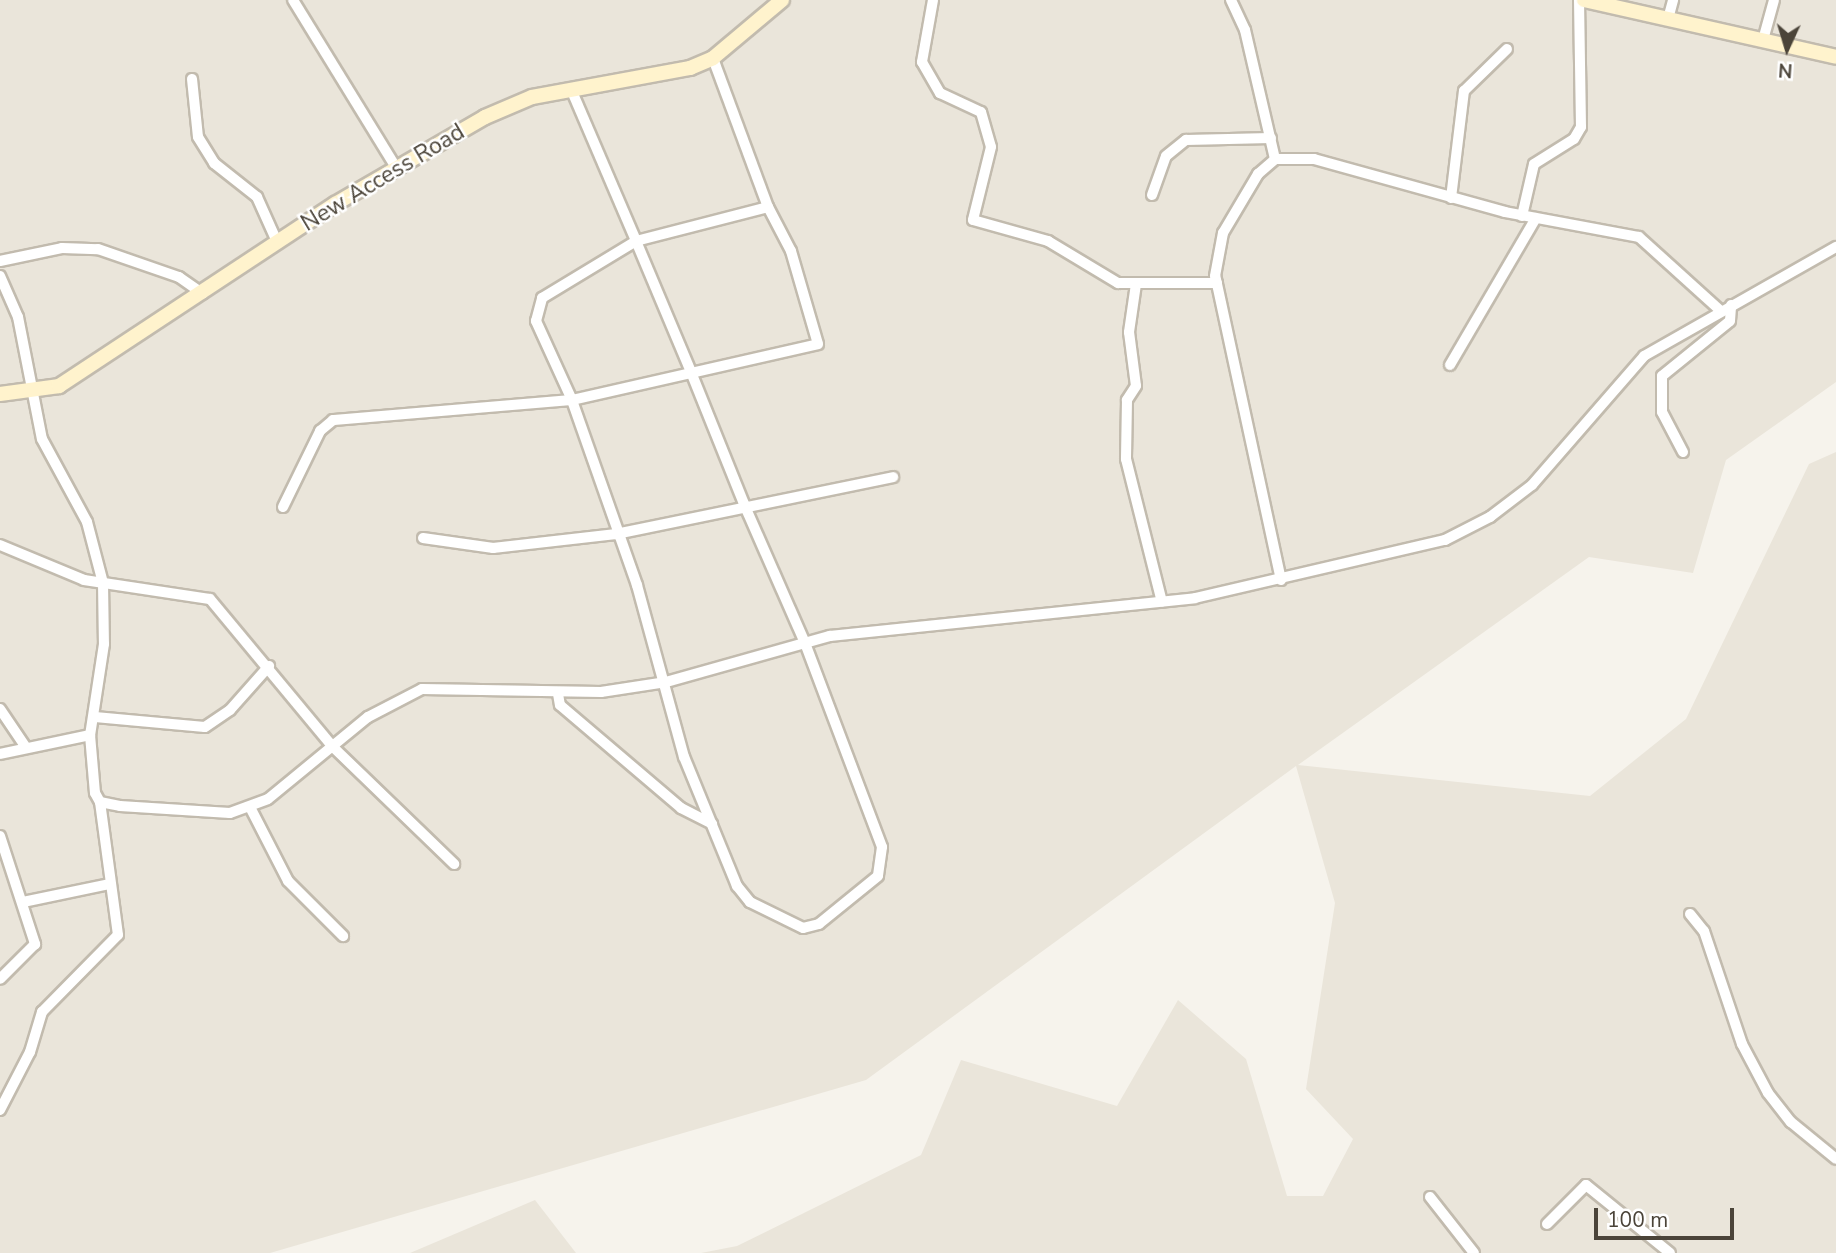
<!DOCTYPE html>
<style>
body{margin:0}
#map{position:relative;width:1836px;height:1253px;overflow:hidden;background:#f6f3ec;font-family:"Nunito Sans",sans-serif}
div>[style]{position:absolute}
.residential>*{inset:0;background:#eae5da}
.roads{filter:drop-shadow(2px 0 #c2bbae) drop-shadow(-2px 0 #c2bbae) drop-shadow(0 2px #c2bbae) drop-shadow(0 -2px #c2bbae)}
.street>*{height:10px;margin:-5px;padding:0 5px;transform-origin:5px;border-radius:5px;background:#fff}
.secondary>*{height:14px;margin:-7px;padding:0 7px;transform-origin:7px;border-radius:7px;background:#fff3cd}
span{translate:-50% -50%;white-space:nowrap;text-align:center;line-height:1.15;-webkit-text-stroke:5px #fff;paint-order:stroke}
.street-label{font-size:23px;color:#4b4439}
.north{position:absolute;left:1752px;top:14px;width:70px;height:70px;-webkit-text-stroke:5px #fff;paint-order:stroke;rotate:184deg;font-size:19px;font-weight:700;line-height:28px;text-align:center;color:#4b4439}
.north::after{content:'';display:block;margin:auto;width:24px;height:32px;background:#4b4439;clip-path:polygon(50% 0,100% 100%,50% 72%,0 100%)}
.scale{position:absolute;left:1594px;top:1208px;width:140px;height:32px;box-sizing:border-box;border:4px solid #4b4439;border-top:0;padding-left:9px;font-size:21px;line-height:24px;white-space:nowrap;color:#4b4439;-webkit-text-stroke:5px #fff;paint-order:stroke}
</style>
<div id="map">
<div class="residential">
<div style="clip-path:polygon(0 0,1836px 0,1836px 382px,1726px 460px,1693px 573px,1589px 557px,1298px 765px,1590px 796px,1686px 719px,1809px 464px,1836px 452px,1836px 1253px,701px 1253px,737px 1246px,921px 1155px,961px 1060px,1117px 1106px,1178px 1000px,1246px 1059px,1287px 1196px,1323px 1196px,1353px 1139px,1306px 1089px,1335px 903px,1296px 766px,866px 1080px,270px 1253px,0 1253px)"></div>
<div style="clip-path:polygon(535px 1200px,576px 1253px,410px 1253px)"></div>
</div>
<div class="roads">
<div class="street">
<div style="left:293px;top:0;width:198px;rotate:58.4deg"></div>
<div style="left:933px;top:0;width:63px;rotate:100.1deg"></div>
<div style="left:922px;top:62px;width:36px;rotate:60deg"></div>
<div style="left:940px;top:93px;width:45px;rotate:24.9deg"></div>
<div style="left:981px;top:112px;width:36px;rotate:74deg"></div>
<div style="left:991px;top:147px;width:75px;rotate:103.9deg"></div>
<div style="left:973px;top:220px;width:78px;rotate:15.6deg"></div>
<div style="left:1048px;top:241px;width:82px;rotate:31deg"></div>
<div style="left:1118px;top:283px;width:99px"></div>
<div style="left:1231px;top:0;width:33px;rotate:65deg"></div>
<div style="left:1245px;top:30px;width:132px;rotate:76.9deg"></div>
<div style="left:1668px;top:19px;width:20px;rotate:-75deg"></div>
<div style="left:1763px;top:40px;width:41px;rotate:-74.6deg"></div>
<div style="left:192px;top:79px;width:58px;rotate:84.1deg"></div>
<div style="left:198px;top:137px;width:31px;rotate:58deg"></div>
<div style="left:214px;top:163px;width:55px;rotate:38.3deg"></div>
<div style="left:257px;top:197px;width:51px;rotate:65.9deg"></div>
<div style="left:571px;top:89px;width:165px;rotate:66.8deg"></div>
<div style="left:636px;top:241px;width:142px;rotate:67.2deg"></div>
<div style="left:691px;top:372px;width:142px;rotate:68.1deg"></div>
<div style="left:744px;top:504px;width:152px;rotate:66.3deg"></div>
<div style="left:805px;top:643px;width:218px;rotate:69.3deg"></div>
<div style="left:882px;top:847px;width:29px;rotate:98deg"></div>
<div style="left:878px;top:876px;width:76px;rotate:140.9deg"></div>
<div style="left:819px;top:924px;width:16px;rotate:166deg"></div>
<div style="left:803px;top:928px;width:59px;rotate:-153.9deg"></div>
<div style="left:750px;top:902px;width:21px;rotate:-129deg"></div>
<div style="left:737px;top:886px;width:139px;rotate:-112.3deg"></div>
<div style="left:684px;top:757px;width:178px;rotate:-105.3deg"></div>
<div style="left:637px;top:585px;width:196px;rotate:-109.4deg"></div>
<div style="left:572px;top:400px;width:87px;rotate:-114.5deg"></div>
<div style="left:536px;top:321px;width:24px;rotate:-75deg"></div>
<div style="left:542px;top:298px;width:110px;rotate:-31.2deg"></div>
<div style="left:636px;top:241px;width:136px;rotate:-14.4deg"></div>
<div style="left:1152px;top:195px;width:41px;rotate:-70.3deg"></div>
<div style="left:1166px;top:156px;width:26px;rotate:-39deg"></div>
<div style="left:1186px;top:140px;width:85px;rotate:-1.3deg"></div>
<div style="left:1451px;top:198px;width:108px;rotate:-83.1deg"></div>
<div style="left:1464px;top:91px;width:60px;rotate:-44.3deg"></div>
<div style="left:1522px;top:216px;width:53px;rotate:-77deg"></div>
<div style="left:1534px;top:164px;width:47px;rotate:-32deg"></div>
<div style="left:1574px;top:139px;width:14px;rotate:-60deg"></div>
<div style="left:1581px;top:127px;width:127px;rotate:-90.9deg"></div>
<div style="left:0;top:261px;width:63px;rotate:-11.8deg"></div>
<div style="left:62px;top:248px;width:36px;rotate:2deg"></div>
<div style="left:98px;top:249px;width:86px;rotate:19.1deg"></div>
<div style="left:179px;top:277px;width:29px;rotate:35deg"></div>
<div style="left:0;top:276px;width:45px;rotate:66.3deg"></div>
<div style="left:18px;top:317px;width:124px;rotate:78.9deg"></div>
<div style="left:42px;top:439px;width:94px;rotate:61.5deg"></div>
<div style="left:87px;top:522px;width:63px;rotate:75.3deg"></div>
<div style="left:103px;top:583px;width:61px;rotate:89.1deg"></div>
<div style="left:104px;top:644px;width:92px;rotate:98.7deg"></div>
<div style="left:90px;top:735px;width:58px;rotate:85.1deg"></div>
<div style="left:95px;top:793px;width:10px;rotate:61deg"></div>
<div style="left:100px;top:802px;width:20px;rotate:11deg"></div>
<div style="left:120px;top:806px;width:110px;rotate:3.6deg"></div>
<div style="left:230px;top:813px;width:40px;rotate:-20.2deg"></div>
<div style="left:268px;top:799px;width:129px;rotate:-39.4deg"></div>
<div style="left:368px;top:717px;width:61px;rotate:-27.4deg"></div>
<div style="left:422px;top:689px;width:179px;rotate:1deg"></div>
<div style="left:601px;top:692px;width:66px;rotate:-8.7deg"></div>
<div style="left:666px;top:682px;width:170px;rotate:-15.7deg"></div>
<div style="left:830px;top:636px;width:367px;rotate:-5.9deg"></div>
<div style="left:1195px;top:598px;width:257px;rotate:-13.1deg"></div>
<div style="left:1445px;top:540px;width:51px;rotate:-27.1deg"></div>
<div style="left:1490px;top:517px;width:53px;rotate:-37.3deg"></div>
<div style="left:1532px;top:485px;width:171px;rotate:-49deg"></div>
<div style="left:1644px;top:356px;width:221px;rotate:-29.6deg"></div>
<div style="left:1136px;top:284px;width:49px;rotate:98.3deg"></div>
<div style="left:1129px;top:332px;width:54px;rotate:82.6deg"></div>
<div style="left:1136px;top:386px;width:17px;rotate:123deg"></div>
<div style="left:1127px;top:400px;width:59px;rotate:91deg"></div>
<div style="left:1126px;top:459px;width:147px;rotate:75.9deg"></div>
<div style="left:1450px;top:365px;width:170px;rotate:-59.7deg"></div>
<div style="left:1683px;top:452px;width:45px;rotate:-117.7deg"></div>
<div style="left:1662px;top:412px;width:36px;rotate:-90deg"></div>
<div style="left:1662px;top:376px;width:87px;rotate:-39deg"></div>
<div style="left:1730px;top:321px;width:16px;rotate:-86deg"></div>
<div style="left:283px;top:507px;width:85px;rotate:-64deg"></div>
<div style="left:320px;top:431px;width:17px;rotate:-40deg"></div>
<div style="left:333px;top:420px;width:240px;rotate:-4.8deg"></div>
<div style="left:572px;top:400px;width:252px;rotate:-12.8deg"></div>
<div style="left:818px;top:344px;width:97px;rotate:-106.2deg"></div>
<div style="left:791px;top:251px;width:50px;rotate:-117.6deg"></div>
<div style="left:768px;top:207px;width:159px;rotate:-110.3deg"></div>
<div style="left:423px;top:538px;width:71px;rotate:8.1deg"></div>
<div style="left:493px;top:548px;width:124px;rotate:-6.5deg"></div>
<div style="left:616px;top:534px;width:283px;rotate:-11.6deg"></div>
<div style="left:0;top:545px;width:91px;rotate:22.6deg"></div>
<div style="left:84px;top:580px;width:127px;rotate:8.6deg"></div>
<div style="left:210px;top:599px;width:191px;rotate:50.3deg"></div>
<div style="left:332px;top:746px;width:170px;rotate:44deg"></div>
<div style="left:1281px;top:580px;width:311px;rotate:-102.2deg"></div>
<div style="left:1215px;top:276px;width:44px;rotate:-79.5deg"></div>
<div style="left:1223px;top:233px;width:69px;rotate:-59.3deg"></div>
<div style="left:1258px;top:174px;width:23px;rotate:-41deg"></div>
<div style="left:1275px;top:159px;width:39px"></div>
<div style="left:1314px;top:159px;width:198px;rotate:15.5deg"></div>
<div style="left:1505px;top:212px;width:136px;rotate:10.6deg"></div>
<div style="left:1639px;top:237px;width:110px;rotate:42.1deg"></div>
<div style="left:558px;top:694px;width:11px;rotate:80deg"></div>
<div style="left:560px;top:705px;width:159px;rotate:40.4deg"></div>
<div style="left:681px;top:808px;width:35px;rotate:27deg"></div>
<div style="left:0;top:709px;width:45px;rotate:56deg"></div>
<div style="left:95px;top:717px;width:110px;rotate:5.2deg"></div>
<div style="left:205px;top:727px;width:30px;rotate:-34deg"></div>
<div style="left:230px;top:710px;width:59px;rotate:-48.4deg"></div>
<div style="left:0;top:754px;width:92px;rotate:-11.9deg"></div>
<div style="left:251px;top:809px;width:81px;rotate:62.8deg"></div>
<div style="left:288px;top:881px;width:78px;rotate:45deg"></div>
<div style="left:0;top:836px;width:114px;rotate:72deg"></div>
<div style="left:35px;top:944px;width:49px;rotate:135deg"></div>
<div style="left:23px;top:902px;width:89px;rotate:-11.7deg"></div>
<div style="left:1690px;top:914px;width:22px;rotate:51deg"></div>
<div style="left:1704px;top:931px;width:119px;rotate:71.4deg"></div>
<div style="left:1742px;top:1044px;width:55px;rotate:62deg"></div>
<div style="left:1768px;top:1093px;width:37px;rotate:52deg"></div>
<div style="left:1791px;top:1122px;width:58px;rotate:39.4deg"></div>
<div style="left:0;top:1110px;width:65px;rotate:-62.7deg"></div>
<div style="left:30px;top:1052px;width:42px;rotate:-73.3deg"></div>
<div style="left:42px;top:1012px;width:108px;rotate:-45.4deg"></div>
<div style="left:118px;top:935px;width:134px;rotate:-97.7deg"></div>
<div style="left:1430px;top:1197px;width:71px;rotate:51.8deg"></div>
<div style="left:1547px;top:1224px;width:55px;rotate:-45deg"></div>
<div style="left:1586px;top:1185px;width:108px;rotate:39deg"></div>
</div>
<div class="secondary">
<div style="left:1584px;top:0;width:258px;rotate:12.7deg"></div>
<div style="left:0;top:394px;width:60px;rotate:-7.7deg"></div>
<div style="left:59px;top:386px;width:331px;rotate:-33.4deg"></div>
<div style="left:335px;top:204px;width:173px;rotate:-30.1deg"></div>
<div style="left:485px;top:117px;width:51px;rotate:-23.1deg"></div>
<div style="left:532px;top:97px;width:161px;rotate:-10.4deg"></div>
<div style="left:690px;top:68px;width:25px;rotate:-23deg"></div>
<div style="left:713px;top:58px;width:90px;rotate:-40deg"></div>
</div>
</div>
<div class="street-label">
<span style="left:383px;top:178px;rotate:-31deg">New Access Road</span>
</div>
<div class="north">N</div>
<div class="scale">100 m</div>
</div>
